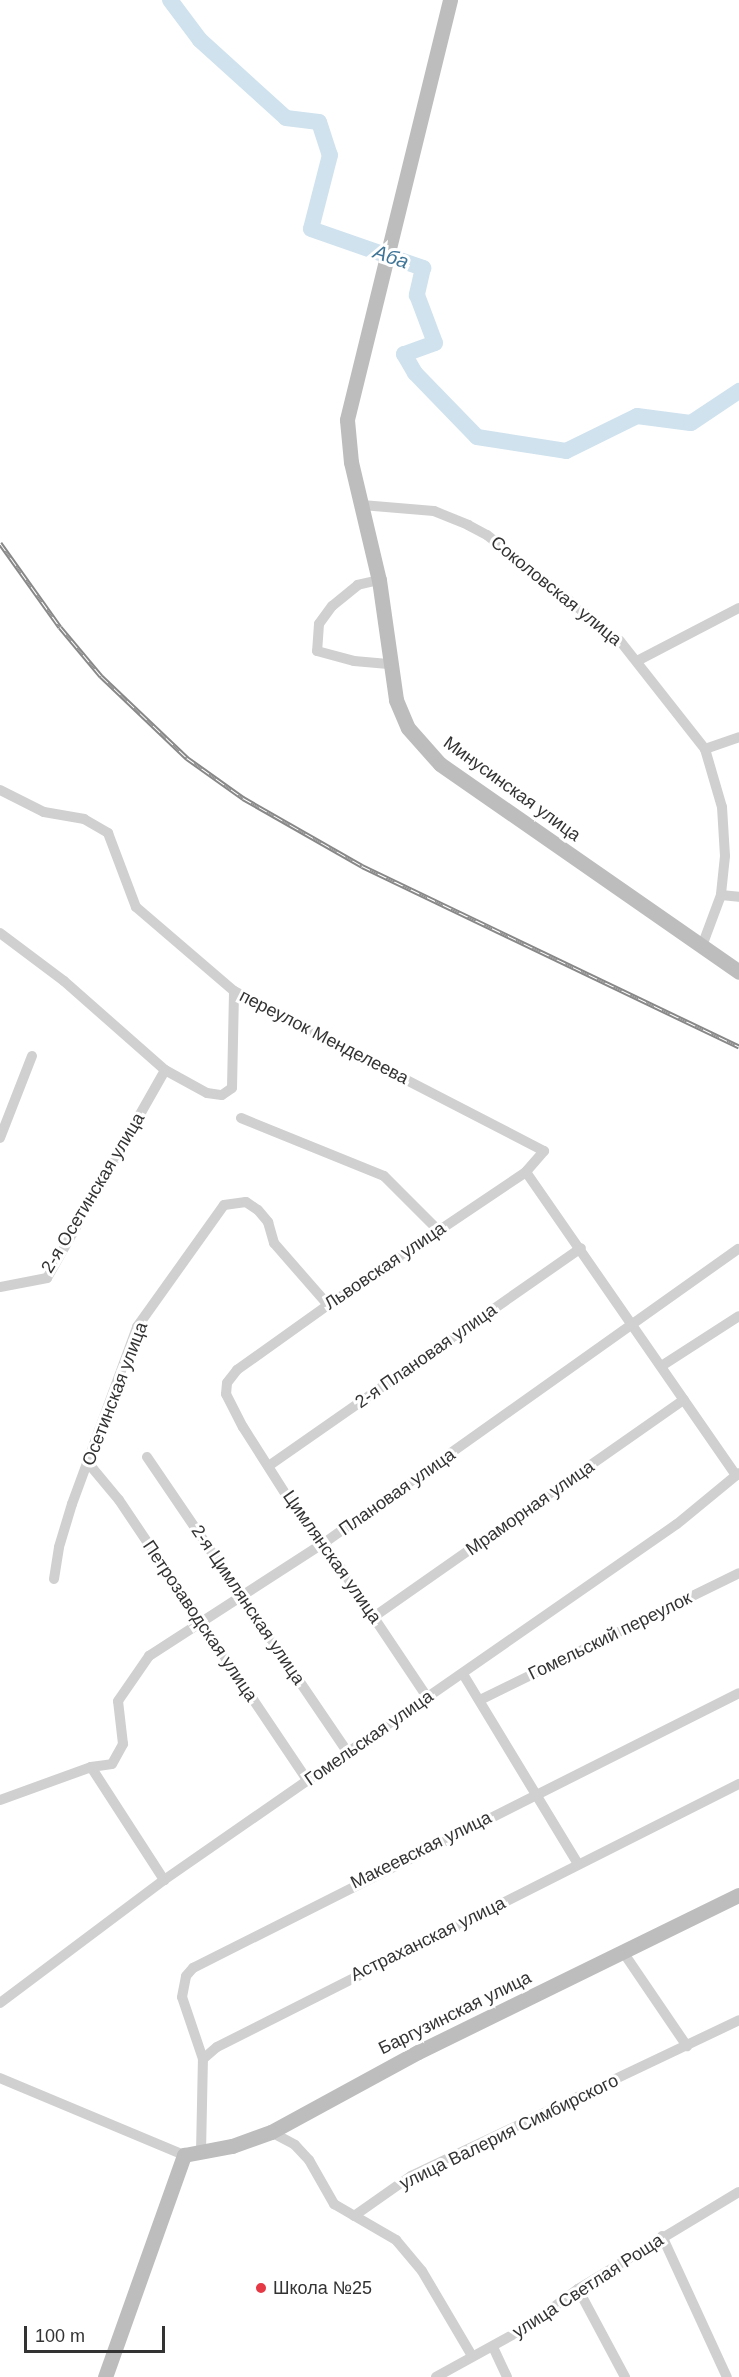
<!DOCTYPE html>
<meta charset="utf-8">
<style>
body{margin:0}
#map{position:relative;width:739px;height:2377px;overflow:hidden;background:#fff;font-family:Arial,sans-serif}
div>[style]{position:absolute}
.river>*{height:16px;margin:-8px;padding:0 8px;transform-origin:8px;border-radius:8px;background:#cfe2ee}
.street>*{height:10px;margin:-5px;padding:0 5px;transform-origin:5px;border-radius:5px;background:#d0d0d0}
.secondary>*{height:15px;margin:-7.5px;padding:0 7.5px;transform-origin:7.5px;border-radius:7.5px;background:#bdbdbd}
.rail>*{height:5px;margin-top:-2.5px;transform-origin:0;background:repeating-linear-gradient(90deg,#fff 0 9px,#888 0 18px);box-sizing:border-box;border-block:2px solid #888}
.dots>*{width:16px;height:16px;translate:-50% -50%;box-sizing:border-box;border:3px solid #fff;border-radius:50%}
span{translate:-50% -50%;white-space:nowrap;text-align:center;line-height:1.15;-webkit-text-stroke:6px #fff;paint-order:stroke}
.street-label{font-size:18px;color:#333}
.poi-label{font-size:18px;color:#333}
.left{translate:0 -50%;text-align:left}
.water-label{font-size:20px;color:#3f7597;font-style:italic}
.scale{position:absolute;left:24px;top:2326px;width:141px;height:27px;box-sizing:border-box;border:3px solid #333;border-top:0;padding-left:8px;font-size:18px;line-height:21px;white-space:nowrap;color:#333;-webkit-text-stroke:4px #fff;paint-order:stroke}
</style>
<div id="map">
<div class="river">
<div style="left:170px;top:0;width:50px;rotate:53.1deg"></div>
<div style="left:200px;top:40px;width:116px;rotate:42.2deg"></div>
<div style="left:286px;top:118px;width:33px;rotate:7deg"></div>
<div style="left:319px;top:122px;width:35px;rotate:72deg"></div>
<div style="left:330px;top:155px;width:76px;rotate:104.4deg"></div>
<div style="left:311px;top:229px;width:119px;rotate:19.2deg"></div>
<div style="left:423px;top:268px;width:28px;rotate:103deg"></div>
<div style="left:417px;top:295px;width:51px;rotate:69.4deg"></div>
<div style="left:435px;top:343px;width:33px;rotate:160deg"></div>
<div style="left:404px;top:354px;width:22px;rotate:60deg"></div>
<div style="left:415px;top:373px;width:89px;rotate:45.9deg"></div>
<div style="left:477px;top:437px;width:90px;rotate:8.9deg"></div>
<div style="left:566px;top:451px;width:79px;rotate:-26.2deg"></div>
<div style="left:637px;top:416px;width:54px;rotate:7.4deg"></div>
<div style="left:691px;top:423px;width:58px;rotate:-33.7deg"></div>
</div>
<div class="street">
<div style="left:362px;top:505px;width:72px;rotate:4.8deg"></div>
<div style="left:434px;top:511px;width:37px;rotate:22deg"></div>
<div style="left:468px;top:525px;width:21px;rotate:28deg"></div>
<div style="left:487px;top:535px;width:170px;rotate:38.6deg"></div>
<div style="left:620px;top:641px;width:137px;rotate:51.8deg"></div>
<div style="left:705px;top:749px;width:60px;rotate:73.7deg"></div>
<div style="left:722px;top:807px;width:49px;rotate:86.5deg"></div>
<div style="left:725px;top:856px;width:39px;rotate:96deg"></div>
<div style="left:379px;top:580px;width:22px;rotate:167deg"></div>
<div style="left:358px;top:585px;width:33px;rotate:141deg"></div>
<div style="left:332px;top:606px;width:22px;rotate:126deg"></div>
<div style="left:319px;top:624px;width:27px;rotate:94deg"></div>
<div style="left:317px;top:651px;width:38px;rotate:15deg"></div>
<div style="left:354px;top:661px;width:37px;rotate:5deg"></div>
<div style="left:637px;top:661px;width:115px;rotate:-27.5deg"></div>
<div style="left:705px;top:749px;width:36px;rotate:-19deg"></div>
<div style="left:0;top:790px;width:49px;rotate:26.6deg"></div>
<div style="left:44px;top:812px;width:41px;rotate:9.9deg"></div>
<div style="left:84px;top:819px;width:28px;rotate:30deg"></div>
<div style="left:108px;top:833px;width:79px;rotate:69.3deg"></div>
<div style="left:136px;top:907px;width:129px;rotate:40.6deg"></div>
<div style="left:234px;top:991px;width:349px;rotate:27.3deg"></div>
<div style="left:544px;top:1151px;width:28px;rotate:131deg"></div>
<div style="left:526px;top:1172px;width:239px;rotate:146.1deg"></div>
<div style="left:328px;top:1305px;width:112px;rotate:144.5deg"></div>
<div style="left:237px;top:1370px;width:16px;rotate:128deg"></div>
<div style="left:227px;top:1383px;width:11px;rotate:95deg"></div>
<div style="left:226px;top:1394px;width:37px;rotate:63deg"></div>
<div style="left:243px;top:1427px;width:97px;rotate:57.6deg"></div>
<div style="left:295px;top:1509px;width:45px;rotate:49.5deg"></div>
<div style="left:324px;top:1543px;width:185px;rotate:56.2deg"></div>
<div style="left:0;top:933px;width:80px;rotate:36.9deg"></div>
<div style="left:64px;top:981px;width:135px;rotate:41.4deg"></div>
<div style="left:165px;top:1070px;width:48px;rotate:28.7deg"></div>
<div style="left:207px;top:1093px;width:15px;rotate:8deg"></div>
<div style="left:222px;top:1095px;width:12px;rotate:-35deg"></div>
<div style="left:232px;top:1088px;width:97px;rotate:-88.8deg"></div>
<div style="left:702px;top:946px;width:54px;rotate:-69.6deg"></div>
<div style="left:721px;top:895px;width:18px;rotate:6deg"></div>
<div style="left:241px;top:1118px;width:154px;rotate:22.1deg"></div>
<div style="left:384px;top:1176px;width:76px;rotate:45deg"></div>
<div style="left:0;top:1138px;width:88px;rotate:-68.7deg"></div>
<div style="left:526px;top:1172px;width:369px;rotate:55.3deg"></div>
<div style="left:0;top:1287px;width:48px;rotate:-10.8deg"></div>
<div style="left:47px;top:1278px;width:239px;rotate:-60.4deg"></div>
<div style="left:663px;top:1365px;width:90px;rotate:-32.8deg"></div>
<div style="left:147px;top:1457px;width:358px;rotate:55.8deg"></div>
<div style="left:89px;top:1464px;width:47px;rotate:50.2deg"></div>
<div style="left:119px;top:1500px;width:337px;rotate:56.1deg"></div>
<div style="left:270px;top:1465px;width:379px;rotate:-34.9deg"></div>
<div style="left:54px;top:1579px;width:32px;rotate:-81deg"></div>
<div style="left:59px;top:1547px;width:45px;rotate:-73.2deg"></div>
<div style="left:72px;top:1504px;width:189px;rotate:-69.8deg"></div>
<div style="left:137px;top:1327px;width:150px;rotate:-54.5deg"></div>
<div style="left:224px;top:1205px;width:22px;rotate:-8deg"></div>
<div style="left:246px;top:1202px;width:14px;rotate:34deg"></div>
<div style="left:258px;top:1210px;width:16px;rotate:50deg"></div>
<div style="left:268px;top:1222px;width:22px;rotate:74deg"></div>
<div style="left:274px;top:1243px;width:82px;rotate:48.9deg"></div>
<div style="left:375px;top:1616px;width:377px;rotate:-35deg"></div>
<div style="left:463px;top:1674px;width:222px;rotate:58.8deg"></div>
<div style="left:482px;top:1699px;width:286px;rotate:-26.1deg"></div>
<div style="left:91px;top:1767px;width:135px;rotate:57.1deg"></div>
<div style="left:0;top:1800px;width:97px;rotate:-19.9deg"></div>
<div style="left:91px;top:1767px;width:21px;rotate:-8deg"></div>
<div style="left:112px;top:1764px;width:23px;rotate:-61deg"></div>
<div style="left:123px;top:1744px;width:43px;rotate:-96.6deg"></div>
<div style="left:118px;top:1701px;width:55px;rotate:-55.4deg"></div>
<div style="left:149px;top:1656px;width:208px;rotate:-32.9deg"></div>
<div style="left:324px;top:1543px;width:508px;rotate:-35.38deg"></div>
<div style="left:623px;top:1952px;width:114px;rotate:55.8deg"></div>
<div style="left:0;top:2003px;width:205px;rotate:-36.9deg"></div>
<div style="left:164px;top:1880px;width:624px;rotate:-34.76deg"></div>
<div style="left:677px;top:1524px;width:80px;rotate:-39.4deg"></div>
<div style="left:203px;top:2059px;width:65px;rotate:-108.7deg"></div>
<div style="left:182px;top:1997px;width:21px;rotate:-79deg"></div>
<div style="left:186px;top:1976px;width:11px;rotate:-49deg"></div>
<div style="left:193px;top:1968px;width:611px;rotate:-26.73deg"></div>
<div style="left:0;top:2078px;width:199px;rotate:22.7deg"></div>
<div style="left:271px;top:2132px;width:27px;rotate:28deg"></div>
<div style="left:295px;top:2145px;width:21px;rotate:47deg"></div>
<div style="left:309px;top:2160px;width:51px;rotate:60.4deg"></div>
<div style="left:334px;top:2204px;width:72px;rotate:30.1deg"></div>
<div style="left:396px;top:2240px;width:40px;rotate:50deg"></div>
<div style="left:422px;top:2271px;width:99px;rotate:59.5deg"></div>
<div style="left:201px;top:2152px;width:93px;rotate:-88.8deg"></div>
<div style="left:203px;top:2059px;width:18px;rotate:-41deg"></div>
<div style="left:217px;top:2047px;width:585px;rotate:-26.74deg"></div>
<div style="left:354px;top:2216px;width:70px;rotate:-35.1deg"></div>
<div style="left:411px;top:2176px;width:363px;rotate:-25.4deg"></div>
<div style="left:662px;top:2236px;width:155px;rotate:65.3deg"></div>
<div style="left:578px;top:2289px;width:100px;rotate:61.9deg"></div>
<div style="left:493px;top:2347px;width:33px;rotate:65deg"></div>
<div style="left:436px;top:2377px;width:104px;rotate:-28.8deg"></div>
<div style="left:527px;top:2327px;width:64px;rotate:-36.7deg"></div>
<div style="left:578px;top:2289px;width:188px;rotate:-31.1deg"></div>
</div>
<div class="secondary">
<div style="left:450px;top:0;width:432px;rotate:103.8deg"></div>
<div style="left:347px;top:420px;width:42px;rotate:84.6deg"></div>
<div style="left:351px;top:462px;width:121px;rotate:76.7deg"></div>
<div style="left:379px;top:580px;width:121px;rotate:81.9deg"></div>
<div style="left:396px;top:700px;width:30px;rotate:67deg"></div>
<div style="left:408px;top:728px;width:48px;rotate:48.4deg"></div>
<div style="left:440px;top:764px;width:364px;rotate:34.8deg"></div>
<div style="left:105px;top:2377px;width:236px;rotate:-70.4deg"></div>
<div style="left:184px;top:2155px;width:49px;rotate:-10.6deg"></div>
<div style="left:232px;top:2146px;width:41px;rotate:-19.7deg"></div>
<div style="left:271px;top:2132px;width:167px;rotate:-28.6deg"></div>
<div style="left:418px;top:2052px;width:357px;rotate:-26.1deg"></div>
</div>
<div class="rail">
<div style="left:0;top:543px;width:103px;rotate:54.5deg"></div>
<div style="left:60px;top:627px;width:64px;rotate:50.1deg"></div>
<div style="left:101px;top:676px;width:119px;rotate:43.6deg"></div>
<div style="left:187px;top:758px;width:69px;rotate:35.5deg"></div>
<div style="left:243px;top:798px;width:137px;rotate:29.7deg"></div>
<div style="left:362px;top:866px;width:418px;rotate:25.6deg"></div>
</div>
<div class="dots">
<div style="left:261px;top:2288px;background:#e63946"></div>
</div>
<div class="street-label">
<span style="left:556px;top:591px;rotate:39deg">Соколовская улица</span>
<span style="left:512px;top:789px;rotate:36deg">Минусинская улица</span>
<span style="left:324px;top:1037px;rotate:27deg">переулок Менделеева</span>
<span style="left:93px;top:1193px;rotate:-59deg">2-я Осетинская улица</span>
<span style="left:385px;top:1266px;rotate:-34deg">Львовская улица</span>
<span style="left:426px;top:1356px;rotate:-35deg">2-я Плановая улица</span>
<span style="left:115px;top:1394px;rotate:-69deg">Осетинская улица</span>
<span style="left:397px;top:1492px;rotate:-35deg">Плановая улица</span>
<span style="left:530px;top:1508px;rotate:-35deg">Мраморная улица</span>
<span style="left:332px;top:1557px;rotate:55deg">Цимлянская улица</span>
<span style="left:248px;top:1605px;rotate:56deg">2-я Цимлянская улица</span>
<span style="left:200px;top:1621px;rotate:56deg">Петрозаводская улица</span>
<span style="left:610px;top:1636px;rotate:-26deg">Гомельский переулок</span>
<span style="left:369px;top:1738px;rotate:-35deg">Гомельская улица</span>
<span style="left:421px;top:1850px;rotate:-26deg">Макеевская улица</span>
<span style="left:428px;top:1939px;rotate:-26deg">Астраханская улица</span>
<span style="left:455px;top:2013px;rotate:-26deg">Баргузинская улица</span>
<span style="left:509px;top:2132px;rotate:-26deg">улица Валерия Симбирского</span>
<span style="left:588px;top:2286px;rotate:-33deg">улица Светлая Роща</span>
</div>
<div class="poi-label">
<span class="left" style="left:273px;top:2288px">Школа №25</span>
</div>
<div class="water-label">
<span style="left:391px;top:257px;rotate:19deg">Аба</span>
</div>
<div class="scale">100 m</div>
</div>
